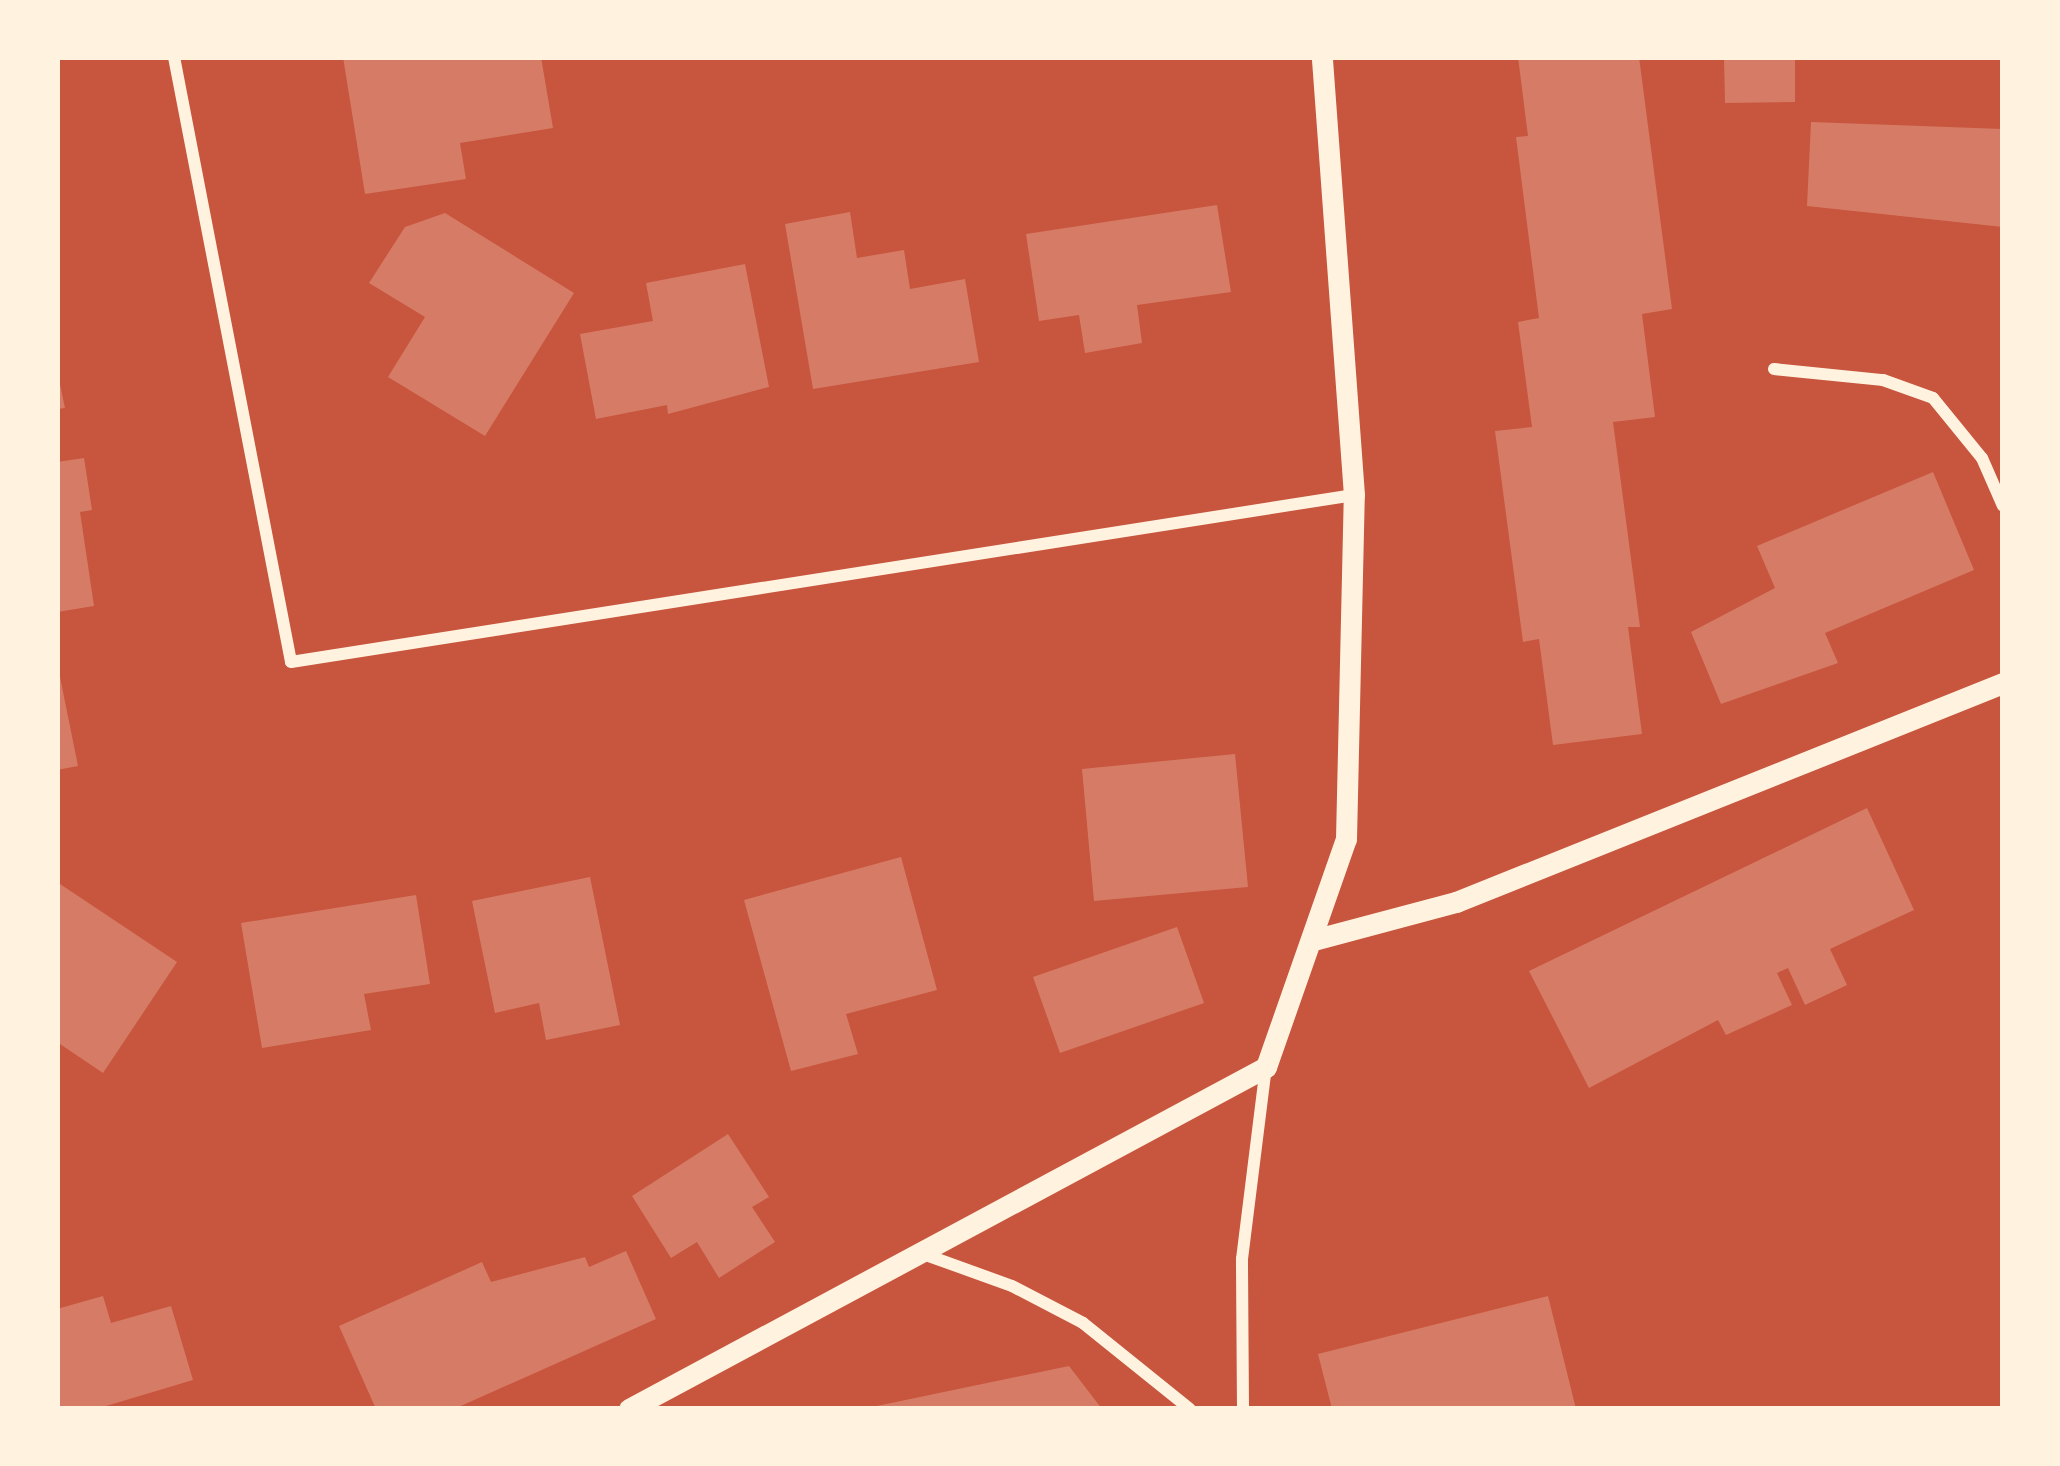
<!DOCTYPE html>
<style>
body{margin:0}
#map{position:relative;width:2060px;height:1466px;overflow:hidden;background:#c8553d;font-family:Signika,sans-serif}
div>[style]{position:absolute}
.building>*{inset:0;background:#d67c66}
.minor>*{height:12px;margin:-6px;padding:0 6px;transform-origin:6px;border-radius:6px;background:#fff3e0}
.tertiary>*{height:21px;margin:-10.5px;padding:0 10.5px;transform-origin:10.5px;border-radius:10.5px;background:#fff3e0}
span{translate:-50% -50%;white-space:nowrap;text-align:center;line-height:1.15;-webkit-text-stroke:9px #fff3e0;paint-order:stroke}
.frame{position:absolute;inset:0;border:60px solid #fff3e0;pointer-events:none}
</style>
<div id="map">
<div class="building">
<div style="clip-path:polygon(343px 57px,541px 57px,553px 128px,460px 143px,466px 179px,365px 194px)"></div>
<div style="clip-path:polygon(1518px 57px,1639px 57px,1672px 309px,1642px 314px,1655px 417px,1613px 422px,1640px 627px,1628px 627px,1642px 734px,1553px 745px,1539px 639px,1523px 642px,1495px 431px,1532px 427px,1518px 322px,1539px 318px,1516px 137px,1528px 136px)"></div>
<div style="clip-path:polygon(1724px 57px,1795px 57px,1795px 102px,1725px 103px)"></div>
<div style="clip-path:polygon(1811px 122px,2003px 129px,2003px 227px,1807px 206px)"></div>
<div style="clip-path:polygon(1217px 205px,1231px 292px,1137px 305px,1142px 343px,1085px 353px,1079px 315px,1039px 321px,1026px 234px)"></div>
<div style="clip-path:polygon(850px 212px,857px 258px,904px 250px,910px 289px,965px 279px,979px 362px,813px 389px,785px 224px)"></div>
<div style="clip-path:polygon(445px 213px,574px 293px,485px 436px,388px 377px,425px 317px,369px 283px,405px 227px)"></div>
<div style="clip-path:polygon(745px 264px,769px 387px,668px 414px,667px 405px,596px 419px,580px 334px,653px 321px,646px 283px)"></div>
<div style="clip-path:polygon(57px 370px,65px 408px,57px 409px)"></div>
<div style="clip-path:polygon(84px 458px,92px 510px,80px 512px,94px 606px,57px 612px,57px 462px)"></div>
<div style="clip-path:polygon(1933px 472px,1974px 570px,1825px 633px,1838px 663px,1721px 704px,1691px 632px,1775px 588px,1757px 546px)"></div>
<div style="clip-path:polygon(57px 662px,78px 766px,57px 770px)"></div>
<div style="clip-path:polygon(1235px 754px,1248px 887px,1094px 901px,1082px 769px)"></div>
<div style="clip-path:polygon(1867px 808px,1914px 910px,1830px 949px,1847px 985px,1805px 1005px,1788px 968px,1777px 973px,1792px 1005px,1726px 1035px,1718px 1020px,1589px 1088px,1529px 971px)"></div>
<div style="clip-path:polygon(901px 857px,937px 990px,846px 1014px,858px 1054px,791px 1071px,744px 900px)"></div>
<div style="clip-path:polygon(590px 877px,620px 1025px,546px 1040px,539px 1003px,495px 1013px,472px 901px)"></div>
<div style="clip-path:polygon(57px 882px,177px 962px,103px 1073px,57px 1042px)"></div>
<div style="clip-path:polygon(416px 895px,430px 984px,364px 994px,371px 1030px,262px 1048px,241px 923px)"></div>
<div style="clip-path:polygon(1177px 927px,1204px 1003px,1060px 1053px,1033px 977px)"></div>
<div style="clip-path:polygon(728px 1134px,769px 1197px,752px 1207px,775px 1242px,719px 1278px,697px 1242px,671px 1258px,632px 1196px)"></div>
<div style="clip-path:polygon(626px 1251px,656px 1319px,454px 1409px,376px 1409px,339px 1326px,482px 1262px,491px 1282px,585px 1257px,589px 1267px)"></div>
<div style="clip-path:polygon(103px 1296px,111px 1323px,171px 1306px,193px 1380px,96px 1409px,57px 1409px,57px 1309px)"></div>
<div style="clip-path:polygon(1548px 1296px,1576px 1409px,1332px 1409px,1318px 1354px)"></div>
<div style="clip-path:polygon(1069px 1366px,1102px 1409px,872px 1409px,872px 1407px)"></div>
</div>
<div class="minor">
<div style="left:174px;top:57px;width:616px;rotate:79.05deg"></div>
<div style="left:291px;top:662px;width:1076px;rotate:-8.93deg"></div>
<div style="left:1774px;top:369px;width:110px;rotate:5.8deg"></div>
<div style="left:1883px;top:380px;width:53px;rotate:19.8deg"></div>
<div style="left:1933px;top:398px;width:77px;rotate:50.8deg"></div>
<div style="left:1982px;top:458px;width:52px;rotate:66.4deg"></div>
<div style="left:926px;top:1255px;width:91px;rotate:19.8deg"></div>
<div style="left:1012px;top:1286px;width:80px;rotate:27.5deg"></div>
<div style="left:1083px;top:1323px;width:137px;rotate:38.8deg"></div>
<div style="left:1243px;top:1409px;width:150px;rotate:-90.4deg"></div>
<div style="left:1242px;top:1259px;width:193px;rotate:-82.9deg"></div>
</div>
<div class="tertiary">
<div style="left:1317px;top:939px;width:144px;rotate:-14.9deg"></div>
<div style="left:1456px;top:902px;width:589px;rotate:-21.82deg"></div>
<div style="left:629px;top:1409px;width:723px;rotate:-28.23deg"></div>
<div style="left:1266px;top:1067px;width:242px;rotate:-70.7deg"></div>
<div style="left:1346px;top:839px;width:344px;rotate:-88.7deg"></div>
<div style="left:1354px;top:495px;width:439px;rotate:-94.2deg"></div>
</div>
<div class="frame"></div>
</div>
